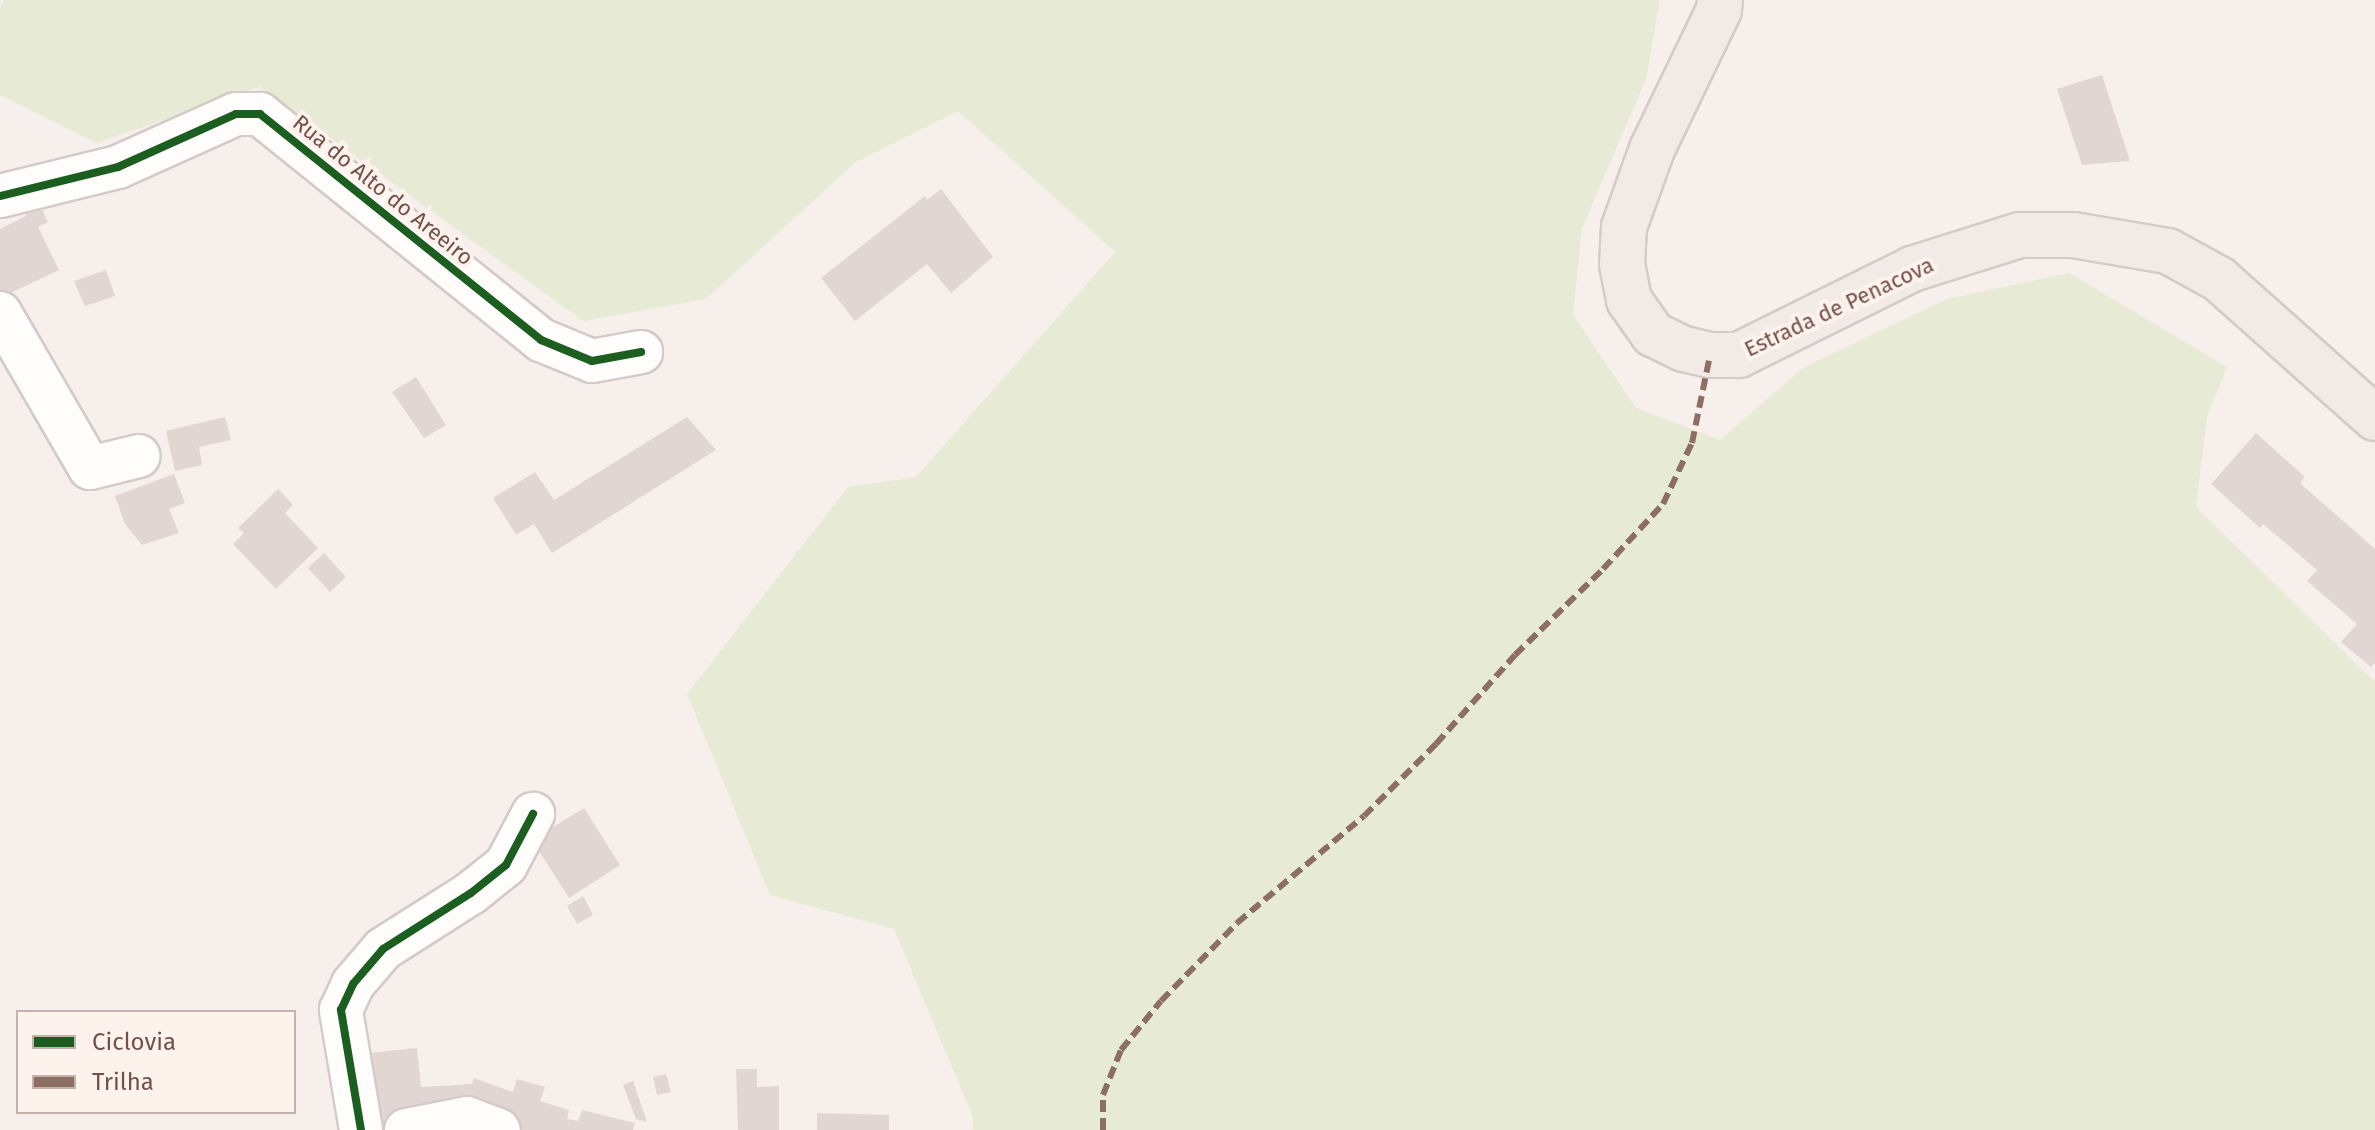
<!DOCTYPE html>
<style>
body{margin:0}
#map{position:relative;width:2375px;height:1130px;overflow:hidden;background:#f6efeb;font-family:"Fira Sans",sans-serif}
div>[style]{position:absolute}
.green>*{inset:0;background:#e7ebd6}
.building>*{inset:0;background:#e2d6d3}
.roads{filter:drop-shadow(2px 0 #d4cbc8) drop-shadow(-2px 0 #d4cbc8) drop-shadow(0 2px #d4cbc8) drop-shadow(0 -2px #d4cbc8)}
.minor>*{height:42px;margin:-21px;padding:0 21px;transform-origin:21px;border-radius:21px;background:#fefdfc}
.major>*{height:44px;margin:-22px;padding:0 22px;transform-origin:22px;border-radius:22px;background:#f1eae6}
.quiet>*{height:6px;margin-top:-3px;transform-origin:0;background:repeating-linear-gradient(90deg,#8d6e63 0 12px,transparent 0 18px)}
.cycleway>*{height:8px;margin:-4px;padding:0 4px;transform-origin:4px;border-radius:4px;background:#1b5e20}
span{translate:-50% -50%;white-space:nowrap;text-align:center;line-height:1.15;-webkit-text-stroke:8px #fef2ec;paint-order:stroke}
.street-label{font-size:22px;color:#72514c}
.legend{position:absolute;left:16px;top:1010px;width:280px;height:104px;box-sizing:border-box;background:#fef2ec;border:2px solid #c6b2ac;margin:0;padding:10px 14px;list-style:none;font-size:24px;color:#72514c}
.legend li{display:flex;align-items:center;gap:16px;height:40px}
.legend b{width:40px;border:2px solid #c6b2ac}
</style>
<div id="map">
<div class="green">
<div style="clip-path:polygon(4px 0,1660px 0,1646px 79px,1582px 228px,1573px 315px,1636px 408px,1720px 440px,1804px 367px,1947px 299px,2069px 273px,2227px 367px,2207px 417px,2196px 507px,2375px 682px,2375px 1130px,973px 1130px,972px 1115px,894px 929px,770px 895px,687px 694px,848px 487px,916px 477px,1115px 252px,958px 111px,856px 162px,706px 299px,583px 321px,260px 87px,96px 143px,0 95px,0 9px)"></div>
</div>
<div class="building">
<div style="clip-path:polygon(2102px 75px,2130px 161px,2082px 165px,2057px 89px)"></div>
<div style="clip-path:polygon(941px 189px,993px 257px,951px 293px,927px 264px,855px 321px,821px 278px,925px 196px,927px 200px)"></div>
<div style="clip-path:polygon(36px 197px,48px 222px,38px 227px,59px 270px,0 298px,0 229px,26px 216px,19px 202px)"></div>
<div style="clip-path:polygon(106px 270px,115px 296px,85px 306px,74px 281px)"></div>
<div style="clip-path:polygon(416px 377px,446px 425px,424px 438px,392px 392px)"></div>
<div style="clip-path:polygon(225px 417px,231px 440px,199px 447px,202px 465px,175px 471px,166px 431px)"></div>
<div style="clip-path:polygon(687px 417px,716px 450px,552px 553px,534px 524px,516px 535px,493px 498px,535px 472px,554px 500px)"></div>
<div style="clip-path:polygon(2256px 433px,2305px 477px,2300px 483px,2375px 549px,2375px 663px,2371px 667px,2341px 642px,2357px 624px,2307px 581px,2317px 570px,2263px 524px,2260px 528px,2211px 484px)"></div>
<div style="clip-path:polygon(174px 474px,185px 503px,169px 509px,179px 533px,142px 545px,125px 524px,115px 496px)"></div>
<div style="clip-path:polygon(278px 489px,293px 505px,285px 513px,318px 548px,276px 589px,233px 544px,244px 533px,238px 528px)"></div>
<div style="clip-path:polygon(324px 553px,346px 577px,330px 592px,308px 568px)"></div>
<div style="clip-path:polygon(584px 808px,620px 865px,569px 898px,532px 840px)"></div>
<div style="clip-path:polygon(583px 896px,593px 915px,577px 924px,567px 906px)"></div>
<div style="clip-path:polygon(417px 1048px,421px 1087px,472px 1084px,474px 1078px,513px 1092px,517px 1079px,545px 1087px,540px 1101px,569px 1110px,567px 1119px,578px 1121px,582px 1110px,635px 1123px,633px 1130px,514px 1130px,467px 1112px,371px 1130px,359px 1054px)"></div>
<div style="clip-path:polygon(736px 1069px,757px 1069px,757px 1087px,779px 1086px,779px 1130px,738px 1130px)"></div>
<div style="clip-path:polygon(666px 1074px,671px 1092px,657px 1095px,653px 1077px)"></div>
<div style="clip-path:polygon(633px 1081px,647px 1122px,636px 1119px,623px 1085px)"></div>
<div style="clip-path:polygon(817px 1113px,889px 1115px,889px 1130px,817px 1130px)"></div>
</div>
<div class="roads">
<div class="minor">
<div style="left:0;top:196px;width:122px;rotate:-13.8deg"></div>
<div style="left:118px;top:167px;width:129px;rotate:-24.2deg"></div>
<div style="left:236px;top:114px;width:24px"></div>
<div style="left:260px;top:114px;width:361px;rotate:38.8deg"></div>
<div style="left:541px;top:340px;width:55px;rotate:22.4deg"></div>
<div style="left:592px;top:361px;width:50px;rotate:-10.4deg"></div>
<div style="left:0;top:313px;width:179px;rotate:59.9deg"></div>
<div style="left:90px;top:468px;width:50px;rotate:-13.8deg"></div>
<div style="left:361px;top:1130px;width:122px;rotate:-99.5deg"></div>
<div style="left:341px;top:1010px;width:29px;rotate:-65deg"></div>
<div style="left:353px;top:984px;width:46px;rotate:-49.4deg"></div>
<div style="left:383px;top:949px;width:104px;rotate:-32.5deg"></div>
<div style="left:471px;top:893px;width:45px;rotate:-38.7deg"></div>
<div style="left:506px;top:865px;width:58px;rotate:-62.1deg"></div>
<div style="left:406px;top:1130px;width:62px;rotate:-11.1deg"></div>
<div style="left:467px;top:1118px;width:34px;rotate:21deg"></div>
</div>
<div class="major">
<div style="left:1720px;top:0;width:10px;rotate:96deg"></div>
<div style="left:1719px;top:10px;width:154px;rotate:115.7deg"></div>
<div style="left:1652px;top:149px;width:83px;rotate:109.7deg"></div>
<div style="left:1624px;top:227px;width:37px;rotate:93deg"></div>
<div style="left:1622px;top:264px;width:37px;rotate:79deg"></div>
<div style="left:1629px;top:300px;width:42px;rotate:54.8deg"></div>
<div style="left:1653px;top:334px;width:34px;rotate:26deg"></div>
<div style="left:1684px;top:349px;width:27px;rotate:13deg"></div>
<div style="left:1710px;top:355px;width:29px"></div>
<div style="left:1739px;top:355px;width:193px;rotate:-26.4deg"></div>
<div style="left:1912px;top:269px;width:113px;rotate:-17.5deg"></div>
<div style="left:2020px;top:235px;width:53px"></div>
<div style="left:2073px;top:235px;width:96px;rotate:9.6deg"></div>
<div style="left:2168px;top:251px;width:58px;rotate:28.8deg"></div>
<div style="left:2219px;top:279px;width:209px;rotate:41.7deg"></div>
</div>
</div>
<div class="quiet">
<div style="left:1103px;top:1130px;width:35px;rotate:-90deg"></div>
<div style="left:1103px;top:1095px;width:48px;rotate:-68.2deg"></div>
<div style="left:1121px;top:1050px;width:63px;rotate:-50.8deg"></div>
<div style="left:1161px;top:1001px;width:109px;rotate:-45.7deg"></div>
<div style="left:1237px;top:923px;width:166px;rotate:-40.1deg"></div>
<div style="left:1364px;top:816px;width:102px;rotate:-45deg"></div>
<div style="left:1436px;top:744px;width:119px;rotate:-48.4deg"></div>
<div style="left:1515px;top:655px;width:123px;rotate:-44.3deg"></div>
<div style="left:1603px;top:569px;width:88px;rotate:-47.3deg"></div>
<div style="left:1663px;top:504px;width:68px;rotate:-64.6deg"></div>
<div style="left:1692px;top:443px;width:90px;rotate:-78.4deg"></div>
</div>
<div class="cycleway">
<div style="left:0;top:196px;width:122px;rotate:-13.8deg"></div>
<div style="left:118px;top:167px;width:129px;rotate:-24.2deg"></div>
<div style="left:236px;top:114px;width:24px"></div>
<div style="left:260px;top:114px;width:361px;rotate:38.8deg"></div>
<div style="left:541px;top:340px;width:55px;rotate:22.4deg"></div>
<div style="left:592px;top:361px;width:50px;rotate:-10.4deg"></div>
<div style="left:361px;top:1130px;width:122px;rotate:-99.5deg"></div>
<div style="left:341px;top:1010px;width:29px;rotate:-65deg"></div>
<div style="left:353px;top:984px;width:46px;rotate:-49.4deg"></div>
<div style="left:383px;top:949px;width:104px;rotate:-32.5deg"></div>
<div style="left:471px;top:893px;width:45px;rotate:-38.7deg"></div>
<div style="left:506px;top:865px;width:58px;rotate:-62.1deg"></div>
</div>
<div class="street-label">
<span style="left:383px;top:190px;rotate:39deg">Rua do Alto do Areeiro</span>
<span style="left:1839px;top:307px;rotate:-25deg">Estrada de Penacova</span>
</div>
<ul class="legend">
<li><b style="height:10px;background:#1b5e20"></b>Ciclovia</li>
<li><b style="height:10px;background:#8d6e63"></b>Trilha</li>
</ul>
</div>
